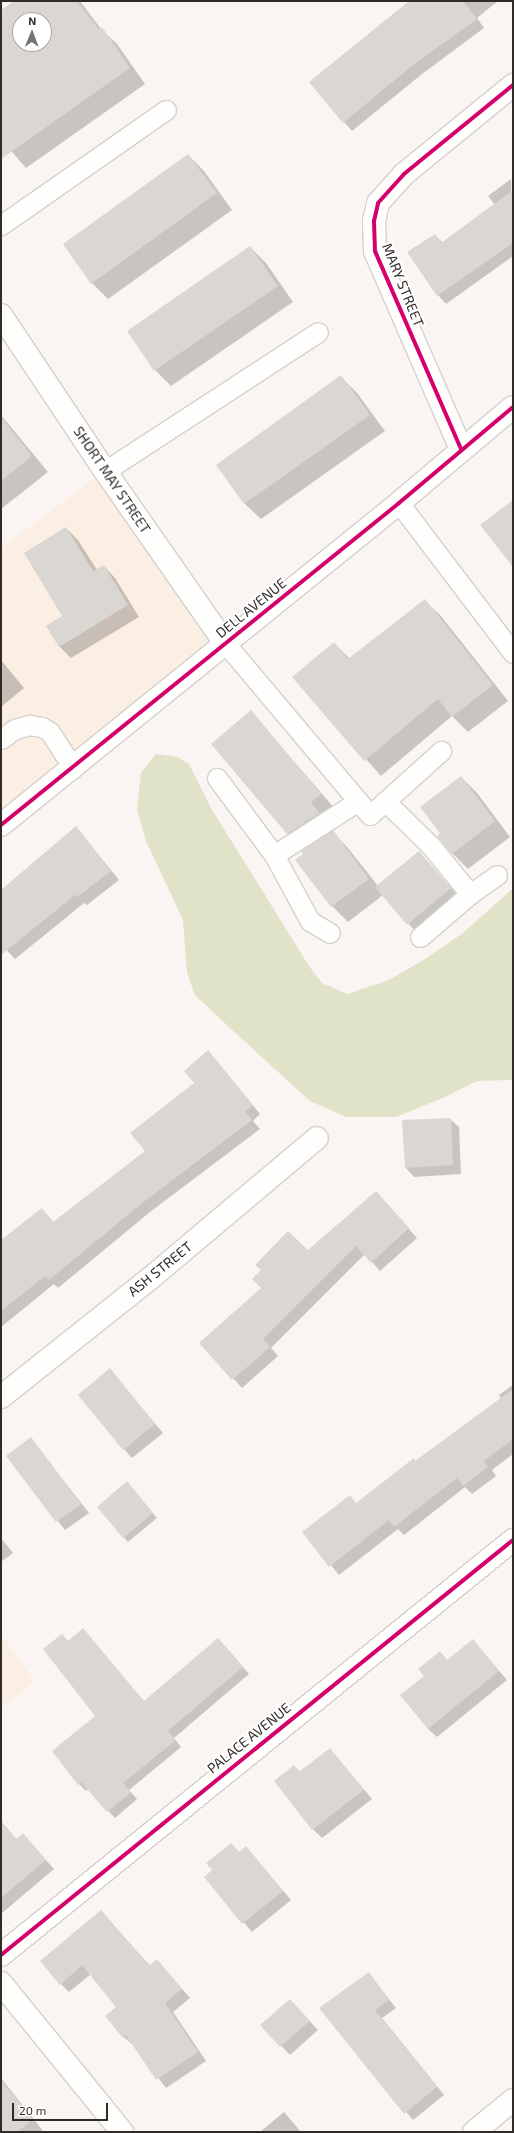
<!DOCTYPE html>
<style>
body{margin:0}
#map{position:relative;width:514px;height:2133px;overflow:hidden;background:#faf5f2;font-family:"Exo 2",sans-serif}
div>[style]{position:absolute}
.built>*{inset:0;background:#fbeee3}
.green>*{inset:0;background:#e0e3c8}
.shadow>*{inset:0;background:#0003}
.building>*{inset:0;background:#dad6d2}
.roads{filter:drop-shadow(1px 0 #d5d1cd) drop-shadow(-1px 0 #d5d1cd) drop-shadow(0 1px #d5d1cd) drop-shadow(0 -1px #d5d1cd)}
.service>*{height:19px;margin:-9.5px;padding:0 9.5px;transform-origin:9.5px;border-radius:9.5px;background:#fefefd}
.minor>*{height:22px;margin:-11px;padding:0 11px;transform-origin:11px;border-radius:11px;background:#fefefd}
.cycleway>*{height:4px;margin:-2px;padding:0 2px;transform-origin:2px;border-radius:2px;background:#d6006c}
span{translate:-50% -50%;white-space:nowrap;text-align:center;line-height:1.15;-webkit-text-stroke:4px #fff;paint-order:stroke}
.street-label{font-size:14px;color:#302b27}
.frame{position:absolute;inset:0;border:2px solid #302b27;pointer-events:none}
.north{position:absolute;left:12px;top:12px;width:40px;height:40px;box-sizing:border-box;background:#fff;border:1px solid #acaaa9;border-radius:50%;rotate:1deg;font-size:11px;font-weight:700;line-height:16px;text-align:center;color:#302b27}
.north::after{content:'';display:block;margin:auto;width:14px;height:18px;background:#77726e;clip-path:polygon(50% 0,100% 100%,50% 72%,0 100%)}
.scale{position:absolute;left:12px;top:2103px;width:96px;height:18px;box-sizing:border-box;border:2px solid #302b27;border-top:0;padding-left:5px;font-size:12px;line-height:14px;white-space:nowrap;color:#302b27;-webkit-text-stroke:3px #fff;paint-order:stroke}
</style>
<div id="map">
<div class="built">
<div style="clip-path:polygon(105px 471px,225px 643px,1px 825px,1px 548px)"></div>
<div style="clip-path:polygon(1px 1636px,35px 1681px,1px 1708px)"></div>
</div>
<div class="green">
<div style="clip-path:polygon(156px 754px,178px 757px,189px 764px,211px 808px,309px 966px,322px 983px,347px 994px,389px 980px,425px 959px,463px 933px,513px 888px,513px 1080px,477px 1081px,445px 1097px,396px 1117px,346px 1117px,310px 1101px,230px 1028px,195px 995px,187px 973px,183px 920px,146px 841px,137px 809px,141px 773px)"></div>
</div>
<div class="shadow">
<div style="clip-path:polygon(evenodd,15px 1px,80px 1px,101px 29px,117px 44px,145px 84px,26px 168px,1px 139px,1px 11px,15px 1px,20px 20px,44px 20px,44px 44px,20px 44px,20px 20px)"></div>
<div style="clip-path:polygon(412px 1px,498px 1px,477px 18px,484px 28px,422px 74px,352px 131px,310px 83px)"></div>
<div style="clip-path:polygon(188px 155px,204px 171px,232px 210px,108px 299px,92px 283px)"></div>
<div style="clip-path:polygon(511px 179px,513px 256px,446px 304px,438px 295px,435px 235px,443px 243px,495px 205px,488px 196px)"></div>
<div style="clip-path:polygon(250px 247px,266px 263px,293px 302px,171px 386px,155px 370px,128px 332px)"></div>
<div style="clip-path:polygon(341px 377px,357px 393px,385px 431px,261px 519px,245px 504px,217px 465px)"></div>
<div style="clip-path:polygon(1px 415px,48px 472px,1px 509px)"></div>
<div style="clip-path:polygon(66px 528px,78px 540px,97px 570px,104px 566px,115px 578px,139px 617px,71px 658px,59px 646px,63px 616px)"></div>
<div style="clip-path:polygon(425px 601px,441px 616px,508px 701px,468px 732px,452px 716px,381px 776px,293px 677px,334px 643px,350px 659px)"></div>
<div style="clip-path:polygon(1px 660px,24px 688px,1px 707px)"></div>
<div style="clip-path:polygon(251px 712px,336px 810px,326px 818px,334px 829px,332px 831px,348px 848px,378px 886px,419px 852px,466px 905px,423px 940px,383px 895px,348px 922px,332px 906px,304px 850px,287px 833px)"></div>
<div style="clip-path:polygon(461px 777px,477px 793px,510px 837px,468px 869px,452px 853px)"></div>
<div style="clip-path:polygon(76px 827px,119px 880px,87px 905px,84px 903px,15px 959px,1px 944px,1px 891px)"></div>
<div style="clip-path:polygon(208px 1052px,260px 1114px,253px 1121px,260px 1129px,150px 1212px,58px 1288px,54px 1284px,1px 1327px,1px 1241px,42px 1210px,54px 1223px,146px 1151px,196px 1084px)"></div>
<div style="clip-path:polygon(450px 1119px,459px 1127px,461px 1174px,414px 1177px,406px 1168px,403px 1121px)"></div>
<div style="clip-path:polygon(384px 1201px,417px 1238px,380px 1271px,365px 1254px,271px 1348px,278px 1356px,242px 1388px,201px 1343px,308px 1252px)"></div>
<div style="clip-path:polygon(110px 1370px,163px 1433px,132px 1458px,124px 1449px)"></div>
<div style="clip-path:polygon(513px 1385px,513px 1454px,492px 1470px,496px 1476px,472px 1494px,465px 1487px,404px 1535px,398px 1529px,339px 1575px,304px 1532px,357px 1504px,501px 1399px,499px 1395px)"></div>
<div style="clip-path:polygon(31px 1439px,89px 1513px,65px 1530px,7px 1456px)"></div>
<div style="clip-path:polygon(131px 1487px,157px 1518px,128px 1542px,98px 1507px)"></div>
<div style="clip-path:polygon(1px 1538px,13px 1553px,1px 1562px)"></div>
<div style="clip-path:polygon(83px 1629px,144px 1702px,225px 1646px,249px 1674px,174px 1738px,181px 1747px,129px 1790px,137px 1799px,115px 1818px,88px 1789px,86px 1791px,79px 1784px,53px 1752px,97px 1716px,62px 1635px,69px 1642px)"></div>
<div style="clip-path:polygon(473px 1641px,507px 1680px,437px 1737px,428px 1729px,425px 1676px,440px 1652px,448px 1661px)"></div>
<div style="clip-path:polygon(330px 1749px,372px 1799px,322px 1838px,313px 1829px,294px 1766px,300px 1772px)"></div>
<div style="clip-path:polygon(1px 1821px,17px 1840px,23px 1835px,54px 1869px,1px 1914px)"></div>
<div style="clip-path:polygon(231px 1844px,240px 1853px,246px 1847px,291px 1900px,252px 1932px,205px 1877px,214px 1871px)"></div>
<div style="clip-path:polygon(101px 1911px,150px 1966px,157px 1960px,190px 1998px,173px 2012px,206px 2061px,166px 2088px,133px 2045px,124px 2037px,117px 2007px,91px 1974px,69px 1992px,61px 1984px)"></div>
<div style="clip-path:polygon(369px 1974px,396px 2008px,382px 2018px,444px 2095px,413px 2120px,320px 2008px)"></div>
<div style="clip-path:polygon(298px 2009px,318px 2030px,290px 2055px,262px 2025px)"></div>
<div style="clip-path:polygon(1px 2078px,44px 2132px,1px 2132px)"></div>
<div style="clip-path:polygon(284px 2112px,301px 2132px,260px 2132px)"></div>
</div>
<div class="building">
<div style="clip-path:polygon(evenodd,14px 1px,77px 1px,99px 30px,102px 27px,130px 68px,1px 159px,1px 10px,14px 1px,20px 20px,44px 20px,44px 44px,20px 44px,20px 20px)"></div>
<div style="clip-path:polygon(409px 1px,463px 1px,477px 19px,413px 65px,343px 123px,309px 82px)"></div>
<div style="clip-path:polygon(188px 154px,217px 193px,91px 284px,63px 244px)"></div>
<div style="clip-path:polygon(513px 190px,513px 243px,437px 296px,407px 252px,435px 234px,441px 243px)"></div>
<div style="clip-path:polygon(250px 246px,278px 286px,154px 371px,127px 331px)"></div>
<div style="clip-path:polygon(341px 375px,370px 415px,244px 504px,216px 465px)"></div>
<div style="clip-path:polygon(1px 417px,32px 456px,1px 481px)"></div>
<div style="clip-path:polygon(513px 500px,513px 567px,480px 525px)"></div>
<div style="clip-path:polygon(66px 527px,93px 571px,104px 565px,128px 605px,59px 647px,46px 626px,62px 616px,24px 553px)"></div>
<div style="clip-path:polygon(425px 599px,493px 685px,452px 717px,438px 699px,364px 761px,292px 677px,334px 642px,348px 659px)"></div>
<div style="clip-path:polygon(251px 710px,321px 794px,311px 802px,319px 813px,287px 834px,211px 744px)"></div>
<div style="clip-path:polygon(461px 776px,495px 821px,452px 854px,437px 836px,440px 833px,420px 807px)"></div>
<div style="clip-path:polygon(76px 826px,111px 871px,77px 897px,75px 895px,1px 955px,1px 890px)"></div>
<div style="clip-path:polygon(333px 830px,369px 879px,331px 907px,295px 860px,303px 854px,301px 851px)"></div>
<div style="clip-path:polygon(419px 851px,451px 888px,407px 925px,375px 887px)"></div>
<div style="clip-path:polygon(208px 1050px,253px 1105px,245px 1112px,252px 1120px,141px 1204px,49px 1280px,45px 1276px,1px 1311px,1px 1240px,42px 1208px,53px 1222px,145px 1151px,130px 1133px,194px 1083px,184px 1071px)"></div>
<div style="clip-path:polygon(451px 1118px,453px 1165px,405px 1168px,402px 1120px)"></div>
<div style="clip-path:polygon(376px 1191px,409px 1228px,371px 1263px,356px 1246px,263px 1339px,270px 1347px,232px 1380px,199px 1343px,261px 1288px,252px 1279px,261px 1270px,255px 1265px,288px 1231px,308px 1250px)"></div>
<div style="clip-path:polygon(110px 1368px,155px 1424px,123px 1450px,78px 1395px)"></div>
<div style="clip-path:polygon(513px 1389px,513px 1439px,484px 1461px,488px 1467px,463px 1486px,457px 1478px,394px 1527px,389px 1520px,329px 1567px,302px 1532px,350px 1495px,356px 1503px,414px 1458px,415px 1461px)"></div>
<div style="clip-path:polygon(31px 1437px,81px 1504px,56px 1522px,6px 1456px)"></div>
<div style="clip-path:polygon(127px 1481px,153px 1513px,123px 1538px,97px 1507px)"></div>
<div style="clip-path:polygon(83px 1628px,144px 1701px,218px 1638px,243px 1667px,168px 1731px,176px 1740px,123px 1783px,131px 1792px,107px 1812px,81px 1782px,78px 1785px,52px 1751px,95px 1716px,43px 1649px,62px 1634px,68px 1641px)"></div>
<div style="clip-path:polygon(473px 1639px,499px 1671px,428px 1729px,400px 1695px,424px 1676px,418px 1669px,440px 1651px,447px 1660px)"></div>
<div style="clip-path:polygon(330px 1748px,364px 1790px,312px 1830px,274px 1781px,294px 1765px,299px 1772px)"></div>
<div style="clip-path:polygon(1px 1821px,16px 1839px,23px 1833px,46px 1860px,1px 1898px)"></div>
<div style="clip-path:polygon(231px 1843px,239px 1852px,246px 1846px,283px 1891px,242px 1924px,204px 1877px,212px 1870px,206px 1863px)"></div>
<div style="clip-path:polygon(101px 1910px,149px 1966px,157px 1959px,182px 1989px,165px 2003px,198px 2052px,156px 2080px,126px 2035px,123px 2038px,105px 2016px,116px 2007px,82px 1965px,60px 1985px,40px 1961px)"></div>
<div style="clip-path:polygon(369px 1972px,389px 2000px,375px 2010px,437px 2087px,404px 2114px,319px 2008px)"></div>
<div style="clip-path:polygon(290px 1999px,310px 2021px,280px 2047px,260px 2025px)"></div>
<div style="clip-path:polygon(1px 2080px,33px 2119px,18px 2132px,1px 2132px)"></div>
</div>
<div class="roads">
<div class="service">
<div style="left:1px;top:225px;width:201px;rotate:-34.9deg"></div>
<div style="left:105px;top:471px;width:254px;rotate:-33.1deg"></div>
<div style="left:399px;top:503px;width:188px;rotate:52.8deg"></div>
<div style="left:225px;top:643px;width:225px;rotate:49.9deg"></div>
<div style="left:370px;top:815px;width:96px;rotate:-42deg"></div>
<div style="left:1px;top:739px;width:17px;rotate:-36deg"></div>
<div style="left:15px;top:729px;width:15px;rotate:-16deg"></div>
<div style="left:29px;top:725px;width:13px;rotate:9deg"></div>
<div style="left:42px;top:727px;width:9px;rotate:32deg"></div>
<div style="left:50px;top:732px;width:43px;rotate:57.4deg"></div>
<div style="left:217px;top:778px;width:96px;rotate:53.5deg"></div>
<div style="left:274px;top:855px;width:75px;rotate:61.4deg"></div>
<div style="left:310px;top:921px;width:23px;rotate:31deg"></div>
<div style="left:385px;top:801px;width:64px;rotate:44.4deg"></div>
<div style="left:431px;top:846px;width:62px;rotate:50.9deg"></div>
<div style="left:274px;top:855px;width:100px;rotate:-32.7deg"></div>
<div style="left:420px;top:937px;width:66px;rotate:-40.7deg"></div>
<div style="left:470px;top:894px;width:33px;rotate:-35deg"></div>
</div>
<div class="minor">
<div style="left:1px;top:315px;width:187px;rotate:56.3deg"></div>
<div style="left:105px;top:471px;width:210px;rotate:55.1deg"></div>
<div style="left:461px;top:449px;width:216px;rotate:-113.5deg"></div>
<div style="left:375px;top:251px;width:30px;rotate:-92deg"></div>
<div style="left:374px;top:221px;width:18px;rotate:-77deg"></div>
<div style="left:378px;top:203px;width:39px;rotate:-48deg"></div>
<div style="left:404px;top:174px;width:141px;rotate:-39.2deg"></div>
<div style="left:1px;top:825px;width:512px;rotate:-38.97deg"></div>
<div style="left:399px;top:503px;width:149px;rotate:-40.1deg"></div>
<div style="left:1px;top:1397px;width:194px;rotate:-38.5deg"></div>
<div style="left:153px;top:1276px;width:214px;rotate:-40.1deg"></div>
<div style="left:1px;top:1955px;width:659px;rotate:-39.03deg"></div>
<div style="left:1px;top:1983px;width:192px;rotate:50.9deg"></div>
<div style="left:474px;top:2132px;width:50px;rotate:-39.4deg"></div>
</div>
</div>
<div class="cycleway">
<div style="left:461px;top:449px;width:216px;rotate:-113.5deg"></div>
<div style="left:375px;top:251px;width:30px;rotate:-92deg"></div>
<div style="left:374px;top:221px;width:18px;rotate:-77deg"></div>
<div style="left:378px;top:203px;width:39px;rotate:-48deg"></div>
<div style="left:404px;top:174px;width:141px;rotate:-39.2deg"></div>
<div style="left:1px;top:825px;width:512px;rotate:-38.97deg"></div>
<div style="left:399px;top:503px;width:149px;rotate:-40.1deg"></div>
<div style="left:1px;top:1955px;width:659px;rotate:-39.03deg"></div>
</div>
<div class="street-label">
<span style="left:403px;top:285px;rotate:68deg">MARY STREET</span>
<span style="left:112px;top:480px;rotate:56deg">SHORT MAY STREET</span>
<span style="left:251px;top:608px;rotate:-39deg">DELL AVENUE</span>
<span style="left:160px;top:1269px;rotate:-39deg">ASH STREET</span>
<span style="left:249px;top:1738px;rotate:-39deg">PALACE AVENUE</span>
</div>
<div class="frame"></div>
<div class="north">N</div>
<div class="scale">20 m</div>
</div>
